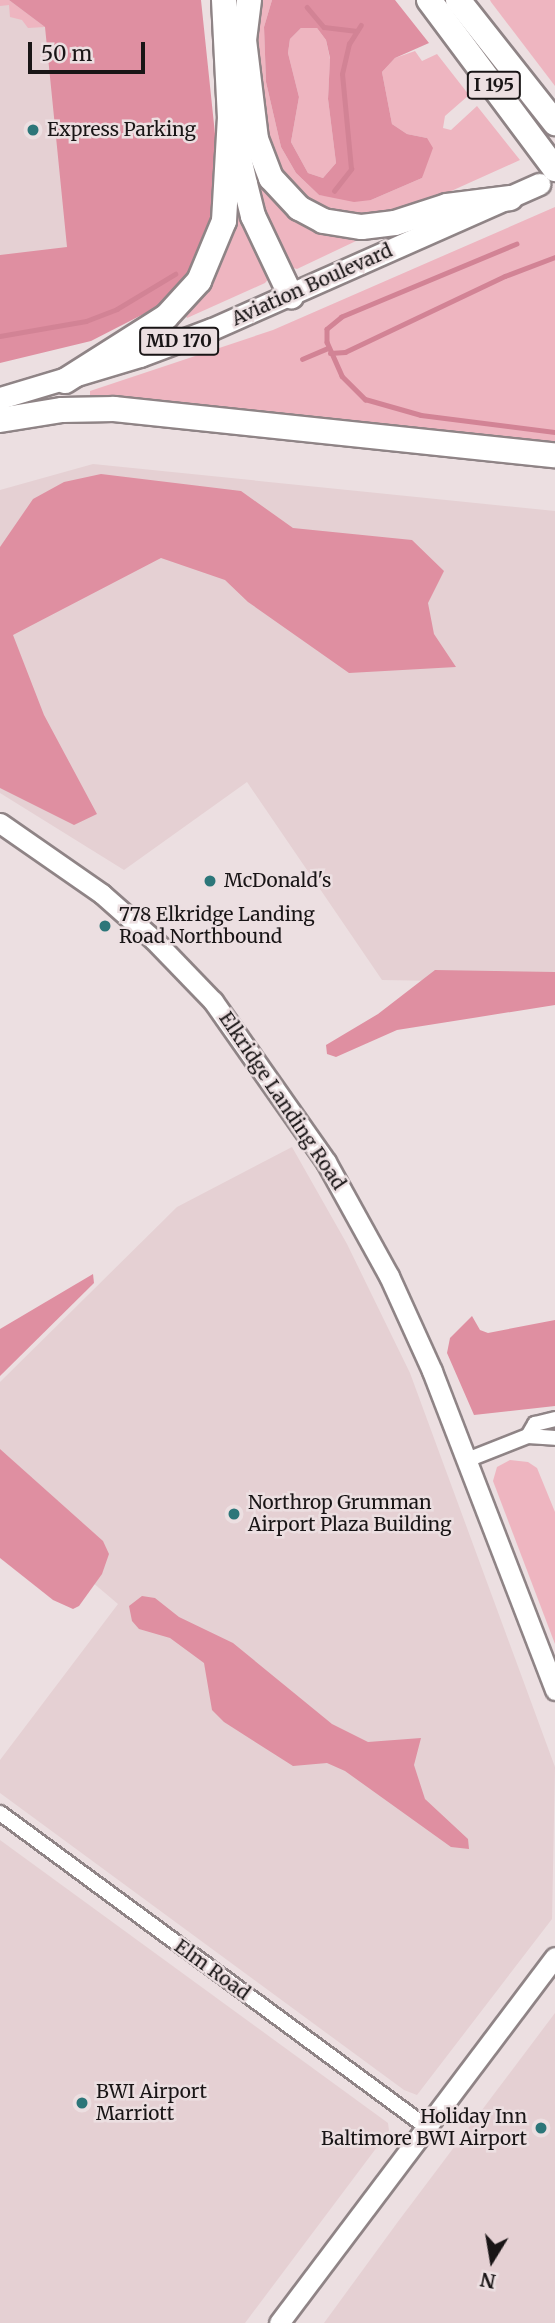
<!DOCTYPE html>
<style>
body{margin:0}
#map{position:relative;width:555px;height:2323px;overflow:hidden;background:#ecdfe1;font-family:Merriweather,serif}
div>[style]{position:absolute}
.built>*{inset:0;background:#e5d0d3}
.green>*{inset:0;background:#eeb5c0}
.forest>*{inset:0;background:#df8fa1}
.stream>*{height:4.5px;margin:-2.25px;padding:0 2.25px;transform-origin:2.25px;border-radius:2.25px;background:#d28395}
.roads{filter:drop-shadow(2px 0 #8f8486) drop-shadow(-2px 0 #8f8486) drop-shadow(0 2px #8f8486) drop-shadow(0 -2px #8f8486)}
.minor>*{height:14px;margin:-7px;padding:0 7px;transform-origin:7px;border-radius:7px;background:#fff}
.secondary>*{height:19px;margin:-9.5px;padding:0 9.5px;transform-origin:9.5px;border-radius:9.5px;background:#fff}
.primary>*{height:21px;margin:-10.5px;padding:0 10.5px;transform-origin:10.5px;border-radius:10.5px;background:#fff}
.motorway>*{height:24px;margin:-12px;padding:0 12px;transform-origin:12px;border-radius:12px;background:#fff}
.dots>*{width:19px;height:19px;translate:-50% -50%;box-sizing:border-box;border:4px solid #ecdfe1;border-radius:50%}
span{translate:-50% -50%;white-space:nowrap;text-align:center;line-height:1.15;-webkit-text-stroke:5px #ecdfe1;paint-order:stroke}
.shield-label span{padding:2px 5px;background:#ecdfe1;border:2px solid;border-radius:5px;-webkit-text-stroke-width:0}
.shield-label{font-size:18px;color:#191516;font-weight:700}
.poi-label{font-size:19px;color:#191516}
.left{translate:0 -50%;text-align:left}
.right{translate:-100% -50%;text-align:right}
.street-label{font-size:19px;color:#191516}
.north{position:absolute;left:457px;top:2225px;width:70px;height:70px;-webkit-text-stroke:5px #ecdfe1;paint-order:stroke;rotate:191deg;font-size:19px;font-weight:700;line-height:28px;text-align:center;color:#191516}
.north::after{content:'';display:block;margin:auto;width:24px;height:32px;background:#191516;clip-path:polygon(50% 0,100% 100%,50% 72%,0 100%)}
.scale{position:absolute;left:28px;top:42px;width:117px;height:32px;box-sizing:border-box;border:4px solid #191516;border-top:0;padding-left:9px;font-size:21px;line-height:24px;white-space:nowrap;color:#191516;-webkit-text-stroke:5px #ecdfe1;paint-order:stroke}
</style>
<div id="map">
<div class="built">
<div style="clip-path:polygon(0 0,184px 0,192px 172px,0 348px)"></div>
<div style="clip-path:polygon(93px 464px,555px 511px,555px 983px,382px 980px,247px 782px,124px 870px,0 793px,0 490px)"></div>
<div style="clip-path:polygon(292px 1147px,347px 1244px,410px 1373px,555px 1767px,552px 1919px,417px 2095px,404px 2090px,0 1793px,0 1760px,118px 1604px,0 1504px,0 1382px,177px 1207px)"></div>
<div style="clip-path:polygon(0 1840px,388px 2123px,389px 2131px,245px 2323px,0 2323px)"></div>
<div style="clip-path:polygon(555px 2013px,555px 2323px,324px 2323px,397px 2223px)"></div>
</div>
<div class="green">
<div style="clip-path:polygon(0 0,9px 0,45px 27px,28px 28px,22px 20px,10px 17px,9px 5px,0 6px)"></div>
<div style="clip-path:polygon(230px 0,241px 0,269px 193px,290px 217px,311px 230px,356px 241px,297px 269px,286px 266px,260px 214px)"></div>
<div style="clip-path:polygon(261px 0,272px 0,264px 27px,266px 82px,281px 147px,296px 173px,319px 195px,371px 200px,422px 178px,427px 138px,407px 134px,392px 124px,382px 72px,395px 58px,415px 51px,422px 61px,437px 54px,469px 95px,445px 116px,443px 128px,451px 130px,477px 106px,520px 160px,398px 215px,395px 209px,360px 215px,336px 214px,309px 203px,278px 169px,266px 130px,256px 40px)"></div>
<div style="clip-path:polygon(490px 0,555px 0,555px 86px,491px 2px)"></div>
<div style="clip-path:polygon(301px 28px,317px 28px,326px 40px,330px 59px,328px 99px,336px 163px,323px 178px,308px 173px,291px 142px,299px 97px,288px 53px,290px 39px)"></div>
<div style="clip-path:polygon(235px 191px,270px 277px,265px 283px,187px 318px,183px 311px)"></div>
<div style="clip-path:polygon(555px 207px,555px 446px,90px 400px,90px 391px,273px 330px)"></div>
<div style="clip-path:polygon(510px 1460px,528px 1462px,537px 1468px,555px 1512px,555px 1644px,493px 1481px,497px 1467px)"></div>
</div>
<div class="forest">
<div style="clip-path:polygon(9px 0,201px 0,219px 172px,212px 226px,191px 280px,167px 302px,91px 341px,0 363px,0 255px,67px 247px,45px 27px)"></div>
<div style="clip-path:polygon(evenodd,272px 0,395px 0,429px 43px,395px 58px,382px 72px,392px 124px,407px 134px,427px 138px,433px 148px,422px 178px,371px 200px,354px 202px,319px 195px,296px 173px,281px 147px,266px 82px,264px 27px,272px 0,301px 28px,317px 28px,326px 40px,330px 58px,328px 99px,336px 163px,323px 178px,308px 173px,291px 142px,299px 97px,288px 53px,290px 39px,301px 28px)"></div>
<div style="clip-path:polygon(101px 474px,241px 491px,293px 528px,412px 540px,444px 571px,428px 603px,434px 634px,456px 667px,349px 673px,248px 602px,225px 580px,161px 558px,13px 635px,44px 715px,97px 814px,74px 825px,0 788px,0 547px,33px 499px,64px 482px)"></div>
<div style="clip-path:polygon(435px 970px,555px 972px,555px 1005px,397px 1030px,336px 1057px,327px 1054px,326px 1045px,378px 1014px)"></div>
<div style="clip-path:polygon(93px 1274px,94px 1283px,0 1376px,0 1329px)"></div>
<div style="clip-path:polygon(472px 1316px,480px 1330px,488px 1333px,555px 1320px,555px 1406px,474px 1415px,447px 1353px,450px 1338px)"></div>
<div style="clip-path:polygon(0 1449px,103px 1541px,109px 1554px,102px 1574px,79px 1606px,73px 1609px,53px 1600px,0 1558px)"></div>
<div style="clip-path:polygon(142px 1596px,155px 1598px,179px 1617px,233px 1643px,332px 1724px,368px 1742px,421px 1738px,414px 1765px,425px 1799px,468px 1839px,469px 1849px,451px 1847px,345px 1771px,327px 1763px,293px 1766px,224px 1722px,212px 1710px,204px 1663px,170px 1638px,139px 1629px,132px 1621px,129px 1606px)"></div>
</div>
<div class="stream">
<div style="left:307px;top:7px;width:26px;rotate:50deg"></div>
<div style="left:324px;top:27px;width:33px;rotate:7deg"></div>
<div style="left:334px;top:191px;width:28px;rotate:-52deg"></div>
<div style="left:351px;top:169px;width:95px;rotate:-95.4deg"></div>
<div style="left:342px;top:74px;width:31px;rotate:-77deg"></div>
<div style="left:349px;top:44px;width:22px;rotate:-58deg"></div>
<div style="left:517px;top:244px;width:190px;rotate:157.4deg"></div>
<div style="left:342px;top:317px;width:19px;rotate:141deg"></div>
<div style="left:327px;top:329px;width:13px;rotate:90deg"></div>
<div style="left:327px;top:342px;width:37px;rotate:66deg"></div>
<div style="left:342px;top:376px;width:33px;rotate:45deg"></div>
<div style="left:365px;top:399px;width:58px;rotate:15.9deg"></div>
<div style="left:421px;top:415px;width:135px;rotate:7.2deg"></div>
<div style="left:0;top:336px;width:87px;rotate:-9.9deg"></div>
<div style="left:86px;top:321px;width:33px;rotate:-21deg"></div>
<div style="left:117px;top:309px;width:68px;rotate:-31.1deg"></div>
<div style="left:330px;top:353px;width:15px;rotate:-4deg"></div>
<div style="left:345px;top:352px;width:177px;rotate:-25.4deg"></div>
<div style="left:505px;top:276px;width:53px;rotate:-20.8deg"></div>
<div style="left:302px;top:359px;width:28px;rotate:-23deg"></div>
</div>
<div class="roads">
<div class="minor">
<div style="left:528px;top:1436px;width:14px;rotate:-60deg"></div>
<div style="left:535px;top:1424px;width:21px;rotate:-14deg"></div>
<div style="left:467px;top:1460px;width:66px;rotate:-21.5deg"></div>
<div style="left:528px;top:1436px;width:27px;rotate:4deg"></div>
<div style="left:0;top:1813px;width:526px;rotate:36.35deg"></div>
</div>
<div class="secondary">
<div style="left:0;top:823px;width:124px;rotate:34.8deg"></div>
<div style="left:102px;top:894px;width:69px;rotate:41.5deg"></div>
<div style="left:154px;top:940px;width:85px;rotate:46deg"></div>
<div style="left:213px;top:1001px;width:197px;rotate:54.9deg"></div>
<div style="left:326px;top:1162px;width:130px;rotate:61.1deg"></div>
<div style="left:389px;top:1276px;width:104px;rotate:65.6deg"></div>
<div style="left:432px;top:1371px;width:342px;rotate:68.9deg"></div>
<div style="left:279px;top:2323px;width:458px;rotate:-53deg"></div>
</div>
<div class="primary">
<div style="left:0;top:398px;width:146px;rotate:-16.7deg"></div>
<div style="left:140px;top:356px;width:77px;rotate:-20.6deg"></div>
<div style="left:212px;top:329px;width:358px;rotate:-23.9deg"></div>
</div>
<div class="motorway">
<div style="left:224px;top:0;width:118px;rotate:87.1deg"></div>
<div style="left:230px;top:118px;width:68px;rotate:77.2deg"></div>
<div style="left:245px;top:184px;width:33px;rotate:76deg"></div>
<div style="left:253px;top:216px;width:89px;rotate:64.6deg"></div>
<div style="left:249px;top:0;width:40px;rotate:97.1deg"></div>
<div style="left:244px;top:40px;width:100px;rotate:83.1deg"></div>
<div style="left:256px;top:139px;width:42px;rotate:69deg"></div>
<div style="left:271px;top:178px;width:41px;rotate:47deg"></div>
<div style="left:299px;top:208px;width:27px;rotate:28deg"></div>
<div style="left:323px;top:221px;width:39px;rotate:9deg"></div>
<div style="left:362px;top:227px;width:33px;rotate:-7deg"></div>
<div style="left:395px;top:223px;width:55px;rotate:-18.1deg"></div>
<div style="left:447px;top:206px;width:64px;rotate:-7.2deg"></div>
<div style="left:429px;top:0;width:211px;rotate:53.3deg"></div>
<div style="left:458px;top:0;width:157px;rotate:51.7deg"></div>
<div style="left:65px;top:381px;width:120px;rotate:-32.4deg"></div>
<div style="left:166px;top:317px;width:49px;rotate:-47.5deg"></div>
<div style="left:199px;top:281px;width:65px;rotate:-67.4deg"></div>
<div style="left:224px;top:221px;width:103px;rotate:-86.7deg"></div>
<div style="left:0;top:420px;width:63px;rotate:-9.2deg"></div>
<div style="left:62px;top:410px;width:52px;rotate:-1.1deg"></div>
<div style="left:114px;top:409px;width:443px;rotate:6deg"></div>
</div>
</div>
<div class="dots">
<div style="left:33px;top:130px;background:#2c7679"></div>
<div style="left:210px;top:881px;background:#2c7679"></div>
<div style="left:105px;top:926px;background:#2c7679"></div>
<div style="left:234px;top:1514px;background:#2c7679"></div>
<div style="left:82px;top:2103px;background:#2c7679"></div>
<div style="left:541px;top:2128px;background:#2c7679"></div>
</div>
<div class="shield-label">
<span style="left:494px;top:85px">I 195</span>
<span style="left:179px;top:341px">MD 170</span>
</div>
<div class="poi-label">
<span class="left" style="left:47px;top:130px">Express Parking</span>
<span class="left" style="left:224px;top:881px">McDonald's</span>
<span class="left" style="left:119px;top:926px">778 Elkridge Landing<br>Road Northbound</span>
<span class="left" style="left:248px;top:1514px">Northrop Grumman<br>Airport Plaza Building</span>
<span class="left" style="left:96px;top:2103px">BWI Airport<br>Marriott</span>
<span class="right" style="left:527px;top:2128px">Holiday Inn<br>Baltimore BWI Airport</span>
</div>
<div class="street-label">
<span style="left:312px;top:285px;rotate:-24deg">Aviation Boulevard</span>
<span style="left:282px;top:1101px;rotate:56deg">Elkridge Landing Road</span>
<span style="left:212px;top:1970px;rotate:36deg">Elm Road</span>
</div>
<div class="north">N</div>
<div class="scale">50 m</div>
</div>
